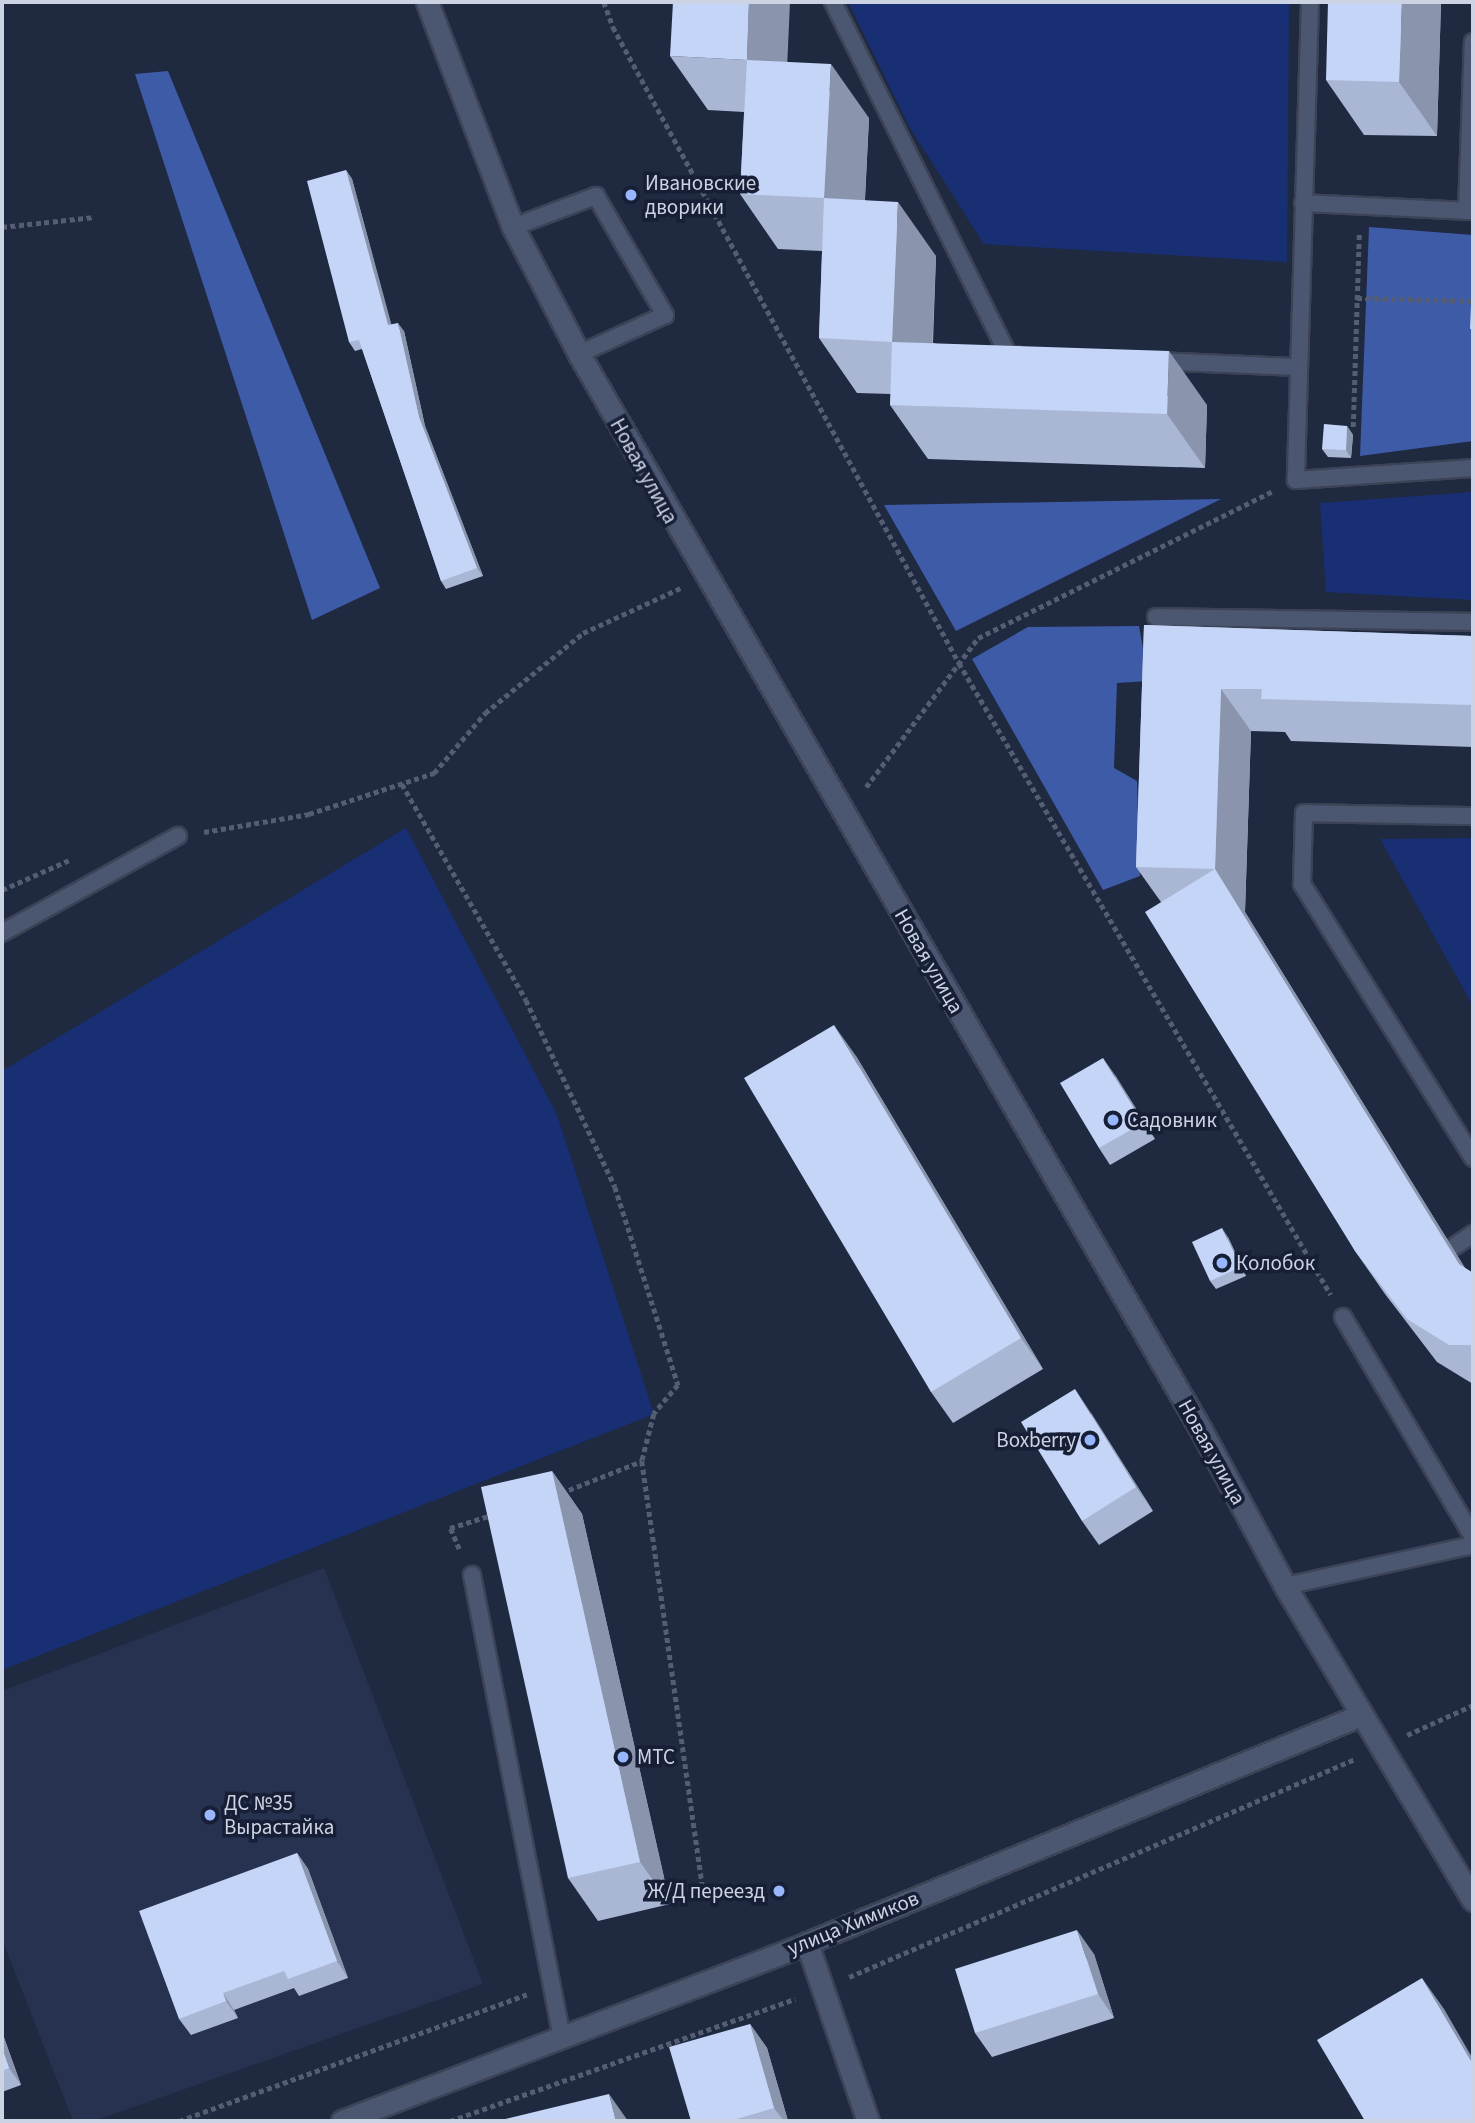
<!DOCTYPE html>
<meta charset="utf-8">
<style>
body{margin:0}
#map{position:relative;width:1475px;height:2123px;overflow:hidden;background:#1f2940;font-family:"Source Sans 3",sans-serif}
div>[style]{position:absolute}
.built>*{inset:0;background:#26324f}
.green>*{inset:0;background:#192f74}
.forest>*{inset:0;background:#3e5ba8}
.path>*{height:4.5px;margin-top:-2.25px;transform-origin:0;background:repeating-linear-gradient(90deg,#545d72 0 5px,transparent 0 8.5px)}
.roads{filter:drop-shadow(2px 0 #3c4357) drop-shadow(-2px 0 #3c4357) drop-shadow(0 2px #3c4357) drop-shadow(0 -2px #3c4357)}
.lane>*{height:16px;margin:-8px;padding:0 8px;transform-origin:8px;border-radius:8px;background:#4b5771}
.street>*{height:21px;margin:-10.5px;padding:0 10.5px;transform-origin:10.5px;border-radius:10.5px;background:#4b5771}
.secondary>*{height:21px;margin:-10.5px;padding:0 10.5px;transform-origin:10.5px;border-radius:10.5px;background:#4b5771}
.wall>*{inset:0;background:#a9b7d4}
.shaded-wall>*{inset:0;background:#8a95ad}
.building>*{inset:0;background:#c5d5f7}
.dots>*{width:19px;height:19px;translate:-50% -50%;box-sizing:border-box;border:4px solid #161f36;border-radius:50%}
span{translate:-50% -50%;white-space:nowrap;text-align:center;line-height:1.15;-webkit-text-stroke:7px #161f36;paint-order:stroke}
.poi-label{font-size:21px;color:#ccd3e3}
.left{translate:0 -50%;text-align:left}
.right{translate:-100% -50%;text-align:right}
.street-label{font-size:21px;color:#ccd3e3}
.frame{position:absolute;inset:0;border:4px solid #ccd3e3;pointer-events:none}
</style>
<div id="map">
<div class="built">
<div style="clip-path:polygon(324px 1568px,483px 1984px,94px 2121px,73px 2121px,2px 1939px,2px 1691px)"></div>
</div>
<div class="green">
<div style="clip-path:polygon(848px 2px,1289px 2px,1287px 262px,984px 244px,910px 128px)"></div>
<div style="clip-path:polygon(1473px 492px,1473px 600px,1326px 592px,1320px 503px)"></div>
<div style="clip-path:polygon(406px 828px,557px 1115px,654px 1414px,2px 1670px,2px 1071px)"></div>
<div style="clip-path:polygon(1473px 838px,1473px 1006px,1380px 839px)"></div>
</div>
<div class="forest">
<div style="clip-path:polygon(168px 71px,380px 588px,312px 620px,135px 74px)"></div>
<div style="clip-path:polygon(1369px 227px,1473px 235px,1473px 441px,1360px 456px)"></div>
<div style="clip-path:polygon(1221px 499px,956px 631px,884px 505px)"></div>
<div style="clip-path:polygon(1139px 626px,1149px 681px,1117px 683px,1114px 768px,1137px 781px,1140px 876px,1103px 890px,972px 659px,1028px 627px)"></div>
</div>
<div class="path">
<div style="left:604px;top:2px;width:27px;rotate:70deg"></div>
<div style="left:613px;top:27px;width:724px;rotate:61.45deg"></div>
<div style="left:959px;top:663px;width:733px;rotate:59.52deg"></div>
<div style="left:2px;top:227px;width:93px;rotate:-6.2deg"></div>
<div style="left:1357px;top:298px;width:116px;rotate:1.5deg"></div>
<div style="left:1353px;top:427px;width:193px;rotate:-88.2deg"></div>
<div style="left:402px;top:784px;width:249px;rotate:60.1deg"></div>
<div style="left:526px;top:1000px;width:207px;rotate:64.5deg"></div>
<div style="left:615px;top:1187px;width:208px;rotate:72.3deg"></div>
<div style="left:678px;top:1385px;width:38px;rotate:130deg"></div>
<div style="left:654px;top:1414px;width:49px;rotate:104.3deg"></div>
<div style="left:866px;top:787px;width:186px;rotate:-53.1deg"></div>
<div style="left:978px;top:638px;width:330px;rotate:-26.5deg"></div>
<div style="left:204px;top:832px;width:107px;rotate:-9.7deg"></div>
<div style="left:309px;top:814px;width:132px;rotate:-18.2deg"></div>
<div style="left:434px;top:773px;width:79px;rotate:-49.6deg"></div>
<div style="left:485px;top:713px;width:127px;rotate:-39.2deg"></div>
<div style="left:583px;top:633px;width:108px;rotate:-24.7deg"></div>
<div style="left:2px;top:890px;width:73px;rotate:-24.1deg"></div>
<div style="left:561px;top:1493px;width:87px;rotate:-21.6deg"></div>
<div style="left:642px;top:1461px;width:437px;rotate:81.9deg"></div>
<div style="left:459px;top:1549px;width:23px;rotate:-113deg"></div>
<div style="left:450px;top:1528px;width:44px;rotate:-17.2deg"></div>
<div style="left:1407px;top:1735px;width:72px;rotate:-24.4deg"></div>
<div style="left:849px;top:1977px;width:551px;rotate:-23.31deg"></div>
<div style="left:179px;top:2121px;width:370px;rotate:-20deg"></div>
<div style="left:450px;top:2121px;width:366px;rotate:-19.5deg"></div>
</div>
<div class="roads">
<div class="lane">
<div style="left:833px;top:2px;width:394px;rotate:63.6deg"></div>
<div style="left:1008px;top:355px;width:9px"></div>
<div style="left:1310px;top:2px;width:478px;rotate:91.7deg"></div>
<div style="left:1296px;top:480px;width:177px;rotate:-3.9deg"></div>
<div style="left:1303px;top:203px;width:170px;rotate:2.7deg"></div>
<div style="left:1467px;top:211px;width:169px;rotate:-88deg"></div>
<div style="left:513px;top:227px;width:89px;rotate:-20.5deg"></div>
<div style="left:596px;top:196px;width:138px;rotate:59.9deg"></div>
<div style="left:665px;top:315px;width:94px;rotate:155.6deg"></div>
<div style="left:1158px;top:361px;width:138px;rotate:2.5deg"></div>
<div style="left:1156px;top:617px;width:317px;rotate:0.9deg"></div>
<div style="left:1473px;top:816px;width:169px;rotate:-179deg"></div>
<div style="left:1304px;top:813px;width:71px;rotate:91.6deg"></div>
<div style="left:1302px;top:884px;width:323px;rotate:58deg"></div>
<div style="left:2px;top:933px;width:201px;rotate:-28.9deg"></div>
<div style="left:1455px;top:1246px;width:22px;rotate:-34deg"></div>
<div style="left:1343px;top:1317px;width:256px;rotate:59.4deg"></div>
<div style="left:472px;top:1575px;width:472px;rotate:79deg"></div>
<div style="left:1285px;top:1586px;width:192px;rotate:-12.3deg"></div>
</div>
<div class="street">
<div style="left:807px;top:1943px;width:188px;rotate:71.1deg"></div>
<div style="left:342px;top:2121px;width:498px;rotate:-20.9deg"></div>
<div style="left:807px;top:1943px;width:599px;rotate:-22.37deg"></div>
</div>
<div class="secondary">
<div style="left:427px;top:2px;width:241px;rotate:69.1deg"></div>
<div style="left:513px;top:227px;width:143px;rotate:62.5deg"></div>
<div style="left:579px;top:354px;width:1243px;rotate:59.97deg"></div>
<div style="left:1201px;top:1430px;width:177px;rotate:61.7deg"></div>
<div style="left:1285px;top:1586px;width:366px;rotate:59.1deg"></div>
</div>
</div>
<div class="wall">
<div style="clip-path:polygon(1441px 2px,1437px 136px,1364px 135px,1326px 80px)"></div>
<div style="clip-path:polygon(670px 56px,787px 62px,869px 118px,865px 200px,936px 256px,933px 343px,1207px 405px,1205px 468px,928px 459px,890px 405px,891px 394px,857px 393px,819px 338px,822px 251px,778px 249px,740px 194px,744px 112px,708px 110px)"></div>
<div style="clip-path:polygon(346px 170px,352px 179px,391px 325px,404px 331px,425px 426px,483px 576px,446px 589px,441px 581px,362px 349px,355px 351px,349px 342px)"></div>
<div style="clip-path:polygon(1347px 426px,1353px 435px,1351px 458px,1328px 457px,1322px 449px)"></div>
<div style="clip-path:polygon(1144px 625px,1473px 636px,1473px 747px,1291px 741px,1285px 732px,1251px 731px,1245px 912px,1465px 1268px,1473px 1273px,1473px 1384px,1437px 1362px,1385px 1294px,1355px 1251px,1161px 902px,1136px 867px)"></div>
<div style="clip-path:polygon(856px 1056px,1043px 1369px,953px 1423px,931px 1392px)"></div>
<div style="clip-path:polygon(1115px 1075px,1155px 1139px,1110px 1165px,1099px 1148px)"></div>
<div style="clip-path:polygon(1228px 1237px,1246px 1276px,1216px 1289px,1210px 1281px)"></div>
<div style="clip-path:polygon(1091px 1413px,1153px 1511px,1099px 1545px,1082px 1521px)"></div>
<div style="clip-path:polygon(552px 1471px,582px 1514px,670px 1904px,598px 1921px,568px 1878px)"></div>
<div style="clip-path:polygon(297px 1853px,308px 1869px,348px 1978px,299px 1996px,294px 1988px,234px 2010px,238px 2018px,191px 2035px,179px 2019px)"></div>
<div style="clip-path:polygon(1094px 1954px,1114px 2018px,992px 2057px,975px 2033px)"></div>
<div style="clip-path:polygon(750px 2024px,767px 2048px,788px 2121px,691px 2121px)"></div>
<div style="clip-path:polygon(2px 2032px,21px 2085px,2px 2092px)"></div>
</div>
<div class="shaded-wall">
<div style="clip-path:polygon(749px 2px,790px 2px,785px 114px,747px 60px)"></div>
<div style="clip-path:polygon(1402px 2px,1441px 2px,1437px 136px,1399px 82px)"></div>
<div style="clip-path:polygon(831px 64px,869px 118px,862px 253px,824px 198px)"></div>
<div style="clip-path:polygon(346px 170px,352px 179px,394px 334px,388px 325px)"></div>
<div style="clip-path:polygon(898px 202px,936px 256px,930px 396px,892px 342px)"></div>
<div style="clip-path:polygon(398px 323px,404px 331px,425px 426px,483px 576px,477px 568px,419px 417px)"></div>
<div style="clip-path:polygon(1169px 351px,1207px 405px,1205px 468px,1167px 414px)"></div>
<div style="clip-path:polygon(1347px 426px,1353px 435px,1351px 458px,1346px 450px)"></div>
<div style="clip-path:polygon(1221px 689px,1251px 731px,1245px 912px,1473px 1281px,1459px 1264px,1215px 869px)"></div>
<div style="clip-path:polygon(834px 1025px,856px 1056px,1043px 1369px,1021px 1338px)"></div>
<div style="clip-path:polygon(1103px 1058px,1115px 1075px,1155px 1139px,1143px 1123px)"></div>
<div style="clip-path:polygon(1222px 1228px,1228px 1237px,1246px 1276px,1241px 1267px)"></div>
<div style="clip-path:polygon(1075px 1389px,1091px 1413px,1153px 1511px,1136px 1487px)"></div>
<div style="clip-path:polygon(552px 1471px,582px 1514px,670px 1904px,640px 1862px)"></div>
<div style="clip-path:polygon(297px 1853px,308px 1869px,348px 1978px,337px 1961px)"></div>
<div style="clip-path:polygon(1077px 1930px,1094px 1954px,1114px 2018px,1098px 1994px)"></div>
<div style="clip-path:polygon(1422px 1978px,1444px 2009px,1473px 2059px,1473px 2064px)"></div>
<div style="clip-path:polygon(223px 1993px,234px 2010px,238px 2018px,226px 2001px)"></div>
<div style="clip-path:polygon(750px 2024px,767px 2048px,788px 2121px,784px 2121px,774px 2108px)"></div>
<div style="clip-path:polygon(2px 2032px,21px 2085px,9px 2068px,2px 2048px)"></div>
<div style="clip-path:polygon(609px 2094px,628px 2121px,616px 2121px)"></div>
</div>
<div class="building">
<div style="clip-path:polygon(673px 2px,749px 2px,747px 60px,670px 56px)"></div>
<div style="clip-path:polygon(1328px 2px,1402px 2px,1399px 82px,1326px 80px)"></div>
<div style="clip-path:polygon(747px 60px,831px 64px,824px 198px,740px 194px)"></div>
<div style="clip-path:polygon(346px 170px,388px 325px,398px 323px,419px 417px,477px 568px,441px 581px,359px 340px,349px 342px,307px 181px)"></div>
<div style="clip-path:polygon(824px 198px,898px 202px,892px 342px,819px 338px)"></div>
<div style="clip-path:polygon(1473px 259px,1473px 329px,1470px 329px)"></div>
<div style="clip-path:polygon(892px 342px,1169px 351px,1167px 414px,890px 405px)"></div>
<div style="clip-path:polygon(1324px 424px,1347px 426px,1346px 450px,1322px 449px)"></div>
<div style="clip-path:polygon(1144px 625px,1473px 636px,1473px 705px,1261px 699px,1262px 689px,1221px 689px,1215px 869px,1459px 1264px,1473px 1273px,1473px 1345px,1449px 1345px,1407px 1319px,1355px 1251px,1145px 912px,1215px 869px,1136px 867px)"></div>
<div style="clip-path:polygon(834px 1025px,1021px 1338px,931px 1392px,744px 1078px)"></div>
<div style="clip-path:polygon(1103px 1058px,1143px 1123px,1099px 1148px,1060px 1083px)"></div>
<div style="clip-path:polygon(1222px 1228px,1241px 1267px,1210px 1281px,1192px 1242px)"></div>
<div style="clip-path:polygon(1075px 1389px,1136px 1487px,1082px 1521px,1021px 1422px)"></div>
<div style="clip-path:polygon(552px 1471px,640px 1862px,568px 1878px,481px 1487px)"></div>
<div style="clip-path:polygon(297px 1853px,337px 1961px,288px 1979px,284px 1971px,223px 1993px,226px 2001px,179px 2019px,139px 1911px)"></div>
<div style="clip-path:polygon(1077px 1930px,1098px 1994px,975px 2033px,955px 1969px)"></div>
<div style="clip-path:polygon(1422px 1978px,1473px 2064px,1473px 2121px,1365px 2121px,1317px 2040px)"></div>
<div style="clip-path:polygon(750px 2024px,774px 2108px,730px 2121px,691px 2121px,669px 2047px)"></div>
<div style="clip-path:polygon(2px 2048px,9px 2068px,2px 2071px)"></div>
<div style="clip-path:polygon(609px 2094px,616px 2121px,497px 2121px)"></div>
</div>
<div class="dots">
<div style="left:631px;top:195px;background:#97b6fd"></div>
<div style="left:1113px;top:1120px;background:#97b6fd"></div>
<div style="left:1222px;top:1263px;background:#97b6fd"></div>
<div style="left:1090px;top:1440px;background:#97b6fd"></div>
<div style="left:623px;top:1757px;background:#97b6fd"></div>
<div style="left:210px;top:1815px;background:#97b6fd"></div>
<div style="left:779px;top:1891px;background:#97b6fd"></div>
</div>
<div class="poi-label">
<span class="left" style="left:645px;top:195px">Ивановские<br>дворики</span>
<span class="left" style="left:1127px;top:1120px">Садовник</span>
<span class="left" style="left:1236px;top:1263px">Колобок</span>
<span class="right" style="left:1076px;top:1440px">Boxberry</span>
<span class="left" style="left:637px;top:1757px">МТС</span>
<span class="left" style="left:224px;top:1815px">ДС №35<br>Вырастайка</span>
<span class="right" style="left:765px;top:1891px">Ж/Д переезд</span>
</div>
<div class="street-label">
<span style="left:644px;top:471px;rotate:61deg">Новая улица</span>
<span style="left:929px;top:961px;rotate:60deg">Новая улица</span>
<span style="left:1212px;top:1452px;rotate:61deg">Новая улица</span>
<span style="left:853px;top:1923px;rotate:-22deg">улица Химиков</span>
</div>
<div class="frame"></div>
</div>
